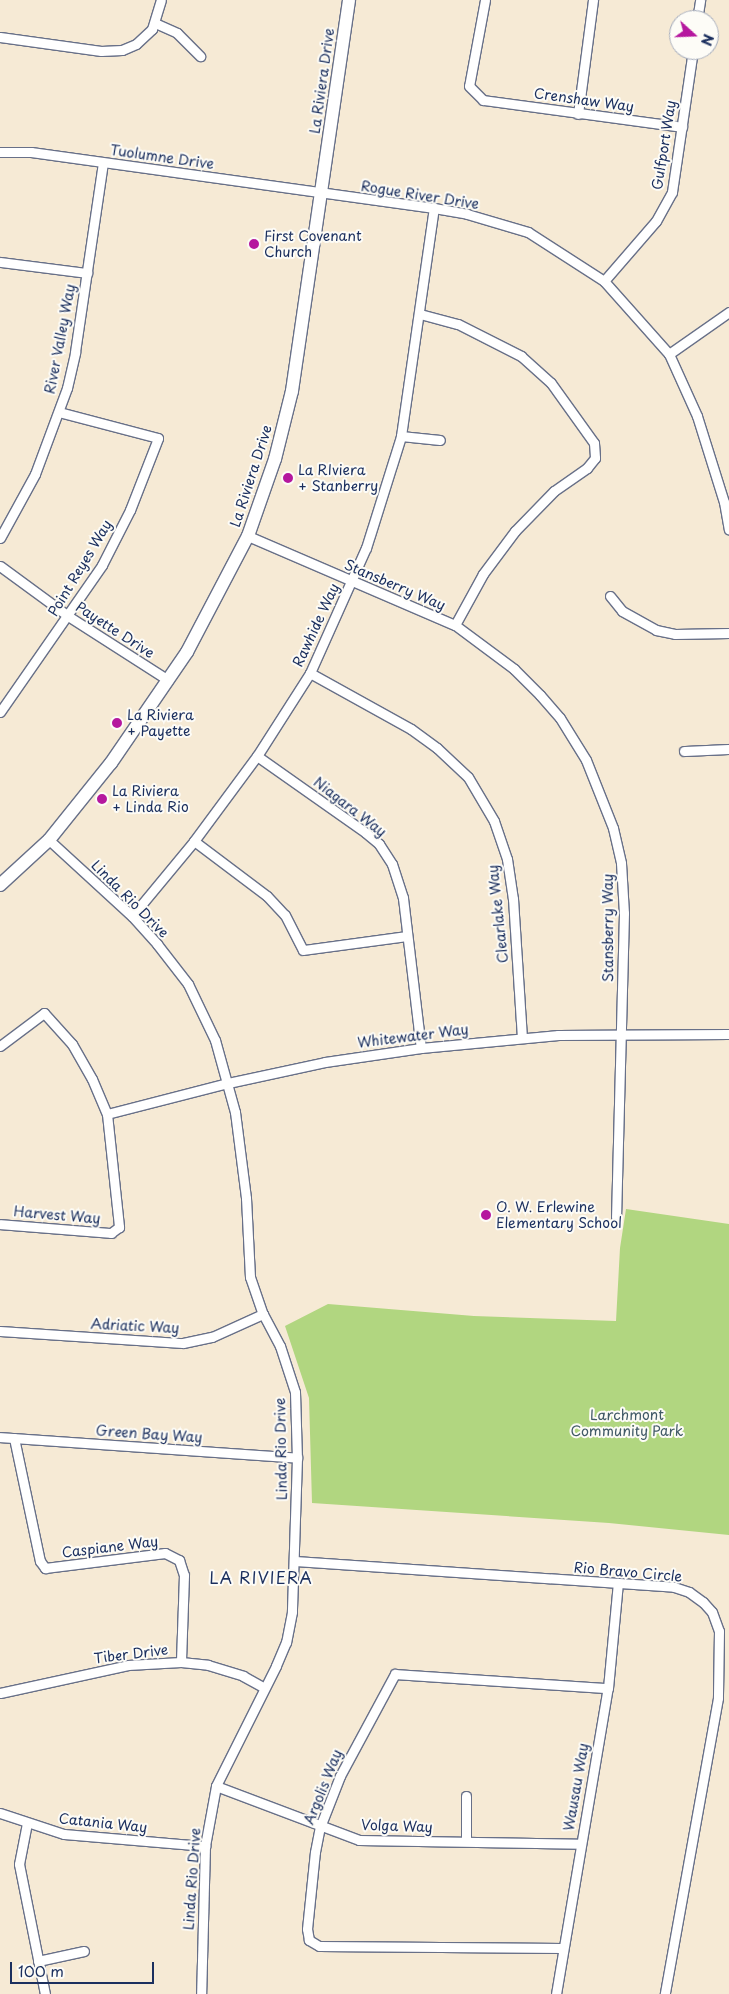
<!DOCTYPE html>
<style>
body{margin:0}
#map{position:relative;width:729px;height:1994px;overflow:hidden;background:#f6ead5;font-family:"Playpen Sans",sans-serif}
div>[style]{position:absolute}
.green>*{inset:0;background:#b1d680}
.roads{filter:drop-shadow(1px 0 #687088) drop-shadow(-1px 0 #687088) drop-shadow(0 1px #687088) drop-shadow(0 -1px #687088)}
.street>*{height:9px;margin:-4.5px;padding:0 4.5px;transform-origin:4.5px;border-radius:4.5px;background:#fff}
.secondary>*{height:12px;margin:-6px;padding:0 6px;transform-origin:6px;border-radius:6px;background:#fff}
.dots>*{width:14px;height:14px;translate:-50% -50%;box-sizing:border-box;border:2px solid #fdfcf7;border-radius:50%}
span{translate:-50% -50%;white-space:nowrap;text-align:center;line-height:1.15;-webkit-text-stroke:4px #fdfcf7;paint-order:stroke}
.street-label{font-size:14px;color:#1b2f5e}
.poi-label{font-size:14px;color:#1b2f5e}
.left{translate:0 -50%;text-align:left}
.park-label{font-size:14px;color:#405966}
.quarter-label{font-size:16px;color:#1b2f5e;letter-spacing:1px}
.north{position:absolute;left:669px;top:10px;width:50px;height:50px;box-sizing:border-box;background:#fdfcf7;border:1px solid #a3aaba;border-radius:50%;rotate:110deg;font-size:14px;font-weight:700;line-height:20px;text-align:center;color:#1b2f5e}
.north::after{content:'';display:block;margin:auto;width:18px;height:22px;background:#b5179e;clip-path:polygon(50% 0,100% 100%,50% 72%,0 100%)}
.scale{position:absolute;left:10px;top:1962px;width:144px;height:22px;box-sizing:border-box;border:2px solid #1b2f5e;border-top:0;padding-left:6px;font-size:15px;line-height:18px;white-space:nowrap;color:#1b2f5e;-webkit-text-stroke:4px #fdfcf7;paint-order:stroke}
</style>
<div id="map">
<div class="green">
<div style="clip-path:polygon(626px 1209px,729px 1224px,729px 1535px,609px 1523px,312px 1503px,309px 1398px,285px 1326px,328px 1304px,474px 1316px,616px 1321px,620px 1248px)"></div>
</div>
<div class="roads">
<div class="street">
<div style="left:485px;top:0;width:87px;rotate:100.5deg"></div>
<div style="left:469px;top:86px;width:20px;rotate:45deg"></div>
<div style="left:483px;top:100px;width:201px;rotate:7.7deg"></div>
<div style="left:697px;top:20px;width:20px;rotate:-81deg"></div>
<div style="left:155px;top:23px;width:24px;rotate:24deg"></div>
<div style="left:177px;top:33px;width:33px;rotate:45deg"></div>
<div style="left:0;top:37px;width:102px;rotate:7.9deg"></div>
<div style="left:101px;top:51px;width:21px;rotate:-3deg"></div>
<div style="left:122px;top:50px;width:15px;rotate:-23deg"></div>
<div style="left:136px;top:44px;width:22px;rotate:-43deg"></div>
<div style="left:152px;top:29px;width:30px;rotate:-73deg"></div>
<div style="left:578px;top:114px;width:115px;rotate:-82.5deg"></div>
<div style="left:0;top:152px;width:31px"></div>
<div style="left:31px;top:152px;width:407px;rotate:7.9deg"></div>
<div style="left:434px;top:208px;width:34px;rotate:10deg"></div>
<div style="left:467px;top:214px;width:64px;rotate:16.4deg"></div>
<div style="left:528px;top:232px;width:90px;rotate:32.8deg"></div>
<div style="left:604px;top:281px;width:98px;rotate:48.3deg"></div>
<div style="left:669px;top:354px;width:68px;rotate:65.7deg"></div>
<div style="left:697px;top:416px;width:90px;rotate:72.6deg"></div>
<div style="left:724px;top:502px;width:28px;rotate:80deg"></div>
<div style="left:0;top:262px;width:88px;rotate:7.2deg"></div>
<div style="left:604px;top:281px;width:79px;rotate:-49.1deg"></div>
<div style="left:656px;top:221px;width:33px;rotate:-61deg"></div>
<div style="left:672px;top:192px;width:144px;rotate:-81.6deg"></div>
<div style="left:420px;top:314px;width:39px;rotate:15deg"></div>
<div style="left:458px;top:324px;width:71px;rotate:26.9deg"></div>
<div style="left:521px;top:356px;width:40px;rotate:42deg"></div>
<div style="left:551px;top:383px;width:74px;rotate:54.4deg"></div>
<div style="left:594px;top:443px;width:15px;rotate:86deg"></div>
<div style="left:595px;top:458px;width:13px;rotate:129deg"></div>
<div style="left:587px;top:468px;width:40px;rotate:145.1deg"></div>
<div style="left:554px;top:491px;width:56px;rotate:134.3deg"></div>
<div style="left:515px;top:531px;width:54px;rotate:126.7deg"></div>
<div style="left:483px;top:574px;width:58px;rotate:118.8deg"></div>
<div style="left:669px;top:354px;width:73px;rotate:-35deg"></div>
<div style="left:401px;top:436px;width:39px;rotate:6deg"></div>
<div style="left:248px;top:536px;width:225px;rotate:23.3deg"></div>
<div style="left:455px;top:625px;width:74px;rotate:36.7deg"></div>
<div style="left:514px;top:669px;width:37px;rotate:45deg"></div>
<div style="left:540px;top:695px;width:30px;rotate:49deg"></div>
<div style="left:560px;top:718px;width:49px;rotate:58.2deg"></div>
<div style="left:586px;top:760px;width:73px;rotate:68.3deg"></div>
<div style="left:613px;top:828px;width:36px;rotate:77deg"></div>
<div style="left:621px;top:863px;width:50px;rotate:86.6deg"></div>
<div style="left:624px;top:913px;width:304px;rotate:91.5deg"></div>
<div style="left:0;top:538px;width:73px;rotate:-61.3deg"></div>
<div style="left:35px;top:474px;width:92px;rotate:-69.6deg"></div>
<div style="left:67px;top:388px;width:37px;rotate:-77deg"></div>
<div style="left:75px;top:352px;width:191px;rotate:-81.6deg"></div>
<div style="left:0;top:566px;width:84px;rotate:36.3deg"></div>
<div style="left:68px;top:616px;width:119px;rotate:32.6deg"></div>
<div style="left:610px;top:596px;width:19px;rotate:51deg"></div>
<div style="left:622px;top:611px;width:39px;rotate:29deg"></div>
<div style="left:656px;top:630px;width:19px;rotate:12deg"></div>
<div style="left:675px;top:634px;width:54px;rotate:-1.1deg"></div>
<div style="left:310px;top:673px;width:115px;rotate:29deg"></div>
<div style="left:411px;top:729px;width:32px;rotate:36deg"></div>
<div style="left:437px;top:748px;width:42px;rotate:43.1deg"></div>
<div style="left:468px;top:777px;width:51px;rotate:59.4deg"></div>
<div style="left:494px;top:821px;width:40px;rotate:71.1deg"></div>
<div style="left:507px;top:859px;width:40px;rotate:81.5deg"></div>
<div style="left:513px;top:899px;width:139px;rotate:86.3deg"></div>
<div style="left:0;top:712px;width:179px;rotate:-55.2deg"></div>
<div style="left:102px;top:565px;width:62px;rotate:-63deg"></div>
<div style="left:130px;top:510px;width:77px;rotate:-68.7deg"></div>
<div style="left:158px;top:438px;width:102px;rotate:-165.3deg"></div>
<div style="left:684px;top:751px;width:45px;rotate:-2.5deg"></div>
<div style="left:257px;top:756px;width:133px;rotate:35.2deg"></div>
<div style="left:366px;top:833px;width:17px;rotate:40deg"></div>
<div style="left:379px;top:844px;width:24px;rotate:57deg"></div>
<div style="left:392px;top:864px;width:36px;rotate:72deg"></div>
<div style="left:403px;top:898px;width:151px;rotate:83.2deg"></div>
<div style="left:49px;top:840px;width:113px;rotate:42.5deg"></div>
<div style="left:132px;top:916px;width:38px;rotate:48deg"></div>
<div style="left:157px;top:944px;width:51px;rotate:52.2deg"></div>
<div style="left:188px;top:984px;width:62px;rotate:64.3deg"></div>
<div style="left:215px;top:1040px;width:75px;rotate:74.5deg"></div>
<div style="left:235px;top:1112px;width:87px;rotate:82.7deg"></div>
<div style="left:246px;top:1198px;width:79px;rotate:87.1deg"></div>
<div style="left:250px;top:1277px;width:39px;rotate:71deg"></div>
<div style="left:263px;top:1314px;width:36px;rotate:62deg"></div>
<div style="left:280px;top:1346px;width:48px;rotate:71.9deg"></div>
<div style="left:295px;top:1392px;width:66px;rotate:88.3deg"></div>
<div style="left:297px;top:1458px;width:154px;rotate:91.9deg"></div>
<div style="left:292px;top:1612px;width:31px;rotate:101deg"></div>
<div style="left:286px;top:1642px;width:26px;rotate:113deg"></div>
<div style="left:276px;top:1666px;width:134px;rotate:116.6deg"></div>
<div style="left:216px;top:1786px;width:61px;rotate:100.4deg"></div>
<div style="left:205px;top:1846px;width:148px;rotate:91.5deg"></div>
<div style="left:194px;top:841px;width:91px;rotate:37deg"></div>
<div style="left:267px;top:896px;width:26px;rotate:47deg"></div>
<div style="left:285px;top:915px;width:39px;rotate:63deg"></div>
<div style="left:303px;top:950px;width:104px;rotate:-7.7deg"></div>
<div style="left:132px;top:916px;width:97px;rotate:-50.4deg"></div>
<div style="left:194px;top:841px;width:106px;rotate:-53.5deg"></div>
<div style="left:257px;top:756px;width:98px;rotate:-57.4deg"></div>
<div style="left:310px;top:673px;width:137px;rotate:-65.9deg"></div>
<div style="left:366px;top:548px;width:117px;rotate:-72.6deg"></div>
<div style="left:401px;top:436px;width:230px;rotate:-81.8deg"></div>
<div style="left:0;top:1046px;width:55px;rotate:-36.9deg"></div>
<div style="left:44px;top:1013px;width:42px;rotate:47.9deg"></div>
<div style="left:72px;top:1044px;width:40px;rotate:60.3deg"></div>
<div style="left:92px;top:1079px;width:38px;rotate:67deg"></div>
<div style="left:107px;top:1114px;width:114px;rotate:83.9deg"></div>
<div style="left:119px;top:1227px;width:10px;rotate:143deg"></div>
<div style="left:111px;top:1233px;width:111px;rotate:-175.4deg"></div>
<div style="left:107px;top:1114px;width:125px;rotate:-14.4deg"></div>
<div style="left:228px;top:1083px;width:99px;rotate:-12.2deg"></div>
<div style="left:325px;top:1062px;width:97px;rotate:-8.3deg"></div>
<div style="left:421px;top:1048px;width:138px;rotate:-5.4deg"></div>
<div style="left:558px;top:1035px;width:171px;rotate:-0.3deg"></div>
<div style="left:0;top:1331px;width:183px;rotate:3.8deg"></div>
<div style="left:183px;top:1343px;width:30px;rotate:-12deg"></div>
<div style="left:212px;top:1337px;width:56px;rotate:-24.3deg"></div>
<div style="left:0;top:1437px;width:298px;rotate:4deg"></div>
<div style="left:14px;top:1438px;width:126px;rotate:78.1deg"></div>
<div style="left:40px;top:1561px;width:9px;rotate:54deg"></div>
<div style="left:45px;top:1568px;width:121px;rotate:-7.1deg"></div>
<div style="left:165px;top:1553px;width:16px;rotate:27deg"></div>
<div style="left:179px;top:1560px;width:16px;rotate:72deg"></div>
<div style="left:184px;top:1575px;width:87px;rotate:92deg"></div>
<div style="left:295px;top:1561px;width:380px;rotate:3.9deg"></div>
<div style="left:674px;top:1587px;width:16px;rotate:18deg"></div>
<div style="left:689px;top:1592px;width:17px;rotate:36deg"></div>
<div style="left:703px;top:1602px;width:13px;rotate:48deg"></div>
<div style="left:712px;top:1612px;width:20px;rotate:70deg"></div>
<div style="left:719px;top:1631px;width:67px;rotate:90.9deg"></div>
<div style="left:718px;top:1698px;width:301px;rotate:100.2deg"></div>
<div style="left:0;top:1693px;width:131px;rotate:-12.3deg"></div>
<div style="left:128px;top:1665px;width:53px;rotate:-3.2deg"></div>
<div style="left:181px;top:1662px;width:27px;rotate:6deg"></div>
<div style="left:208px;top:1665px;width:37px;rotate:17deg"></div>
<div style="left:243px;top:1676px;width:23px;rotate:29deg"></div>
<div style="left:216px;top:1786px;width:153px;rotate:20.7deg"></div>
<div style="left:359px;top:1840px;width:221px;rotate:1deg"></div>
<div style="left:466px;top:1796px;width:45px;rotate:90deg"></div>
<div style="left:0;top:1813px;width:67px;rotate:18.2deg"></div>
<div style="left:64px;top:1834px;width:142px;rotate:4.9deg"></div>
<div style="left:27px;top:1823px;width:42px;rotate:101deg"></div>
<div style="left:19px;top:1864px;width:133px;rotate:78.7deg"></div>
<div style="left:562px;top:1948px;width:243px;rotate:-179.5deg"></div>
<div style="left:319px;top:1946px;width:12px;rotate:-149deg"></div>
<div style="left:309px;top:1940px;width:11px;rotate:-100deg"></div>
<div style="left:307px;top:1929px;width:77px;rotate:-84.1deg"></div>
<div style="left:315px;top:1852px;width:25px;rotate:-79deg"></div>
<div style="left:320px;top:1827px;width:55px;rotate:-68.6deg"></div>
<div style="left:340px;top:1776px;width:116px;rotate:-61.7deg"></div>
<div style="left:395px;top:1674px;width:213px;rotate:3.8deg"></div>
<div style="left:38px;top:1961px;width:47px;rotate:-12.3deg"></div>
<div style="left:556px;top:1994px;width:310px;rotate:-80.4deg"></div>
<div style="left:608px;top:1688px;width:105px;rotate:-84.6deg"></div>
</div>
<div class="secondary">
<div style="left:0;top:885px;width:67px;rotate:-42.6deg"></div>
<div style="left:49px;top:840px;width:99px;rotate:-51.2deg"></div>
<div style="left:111px;top:763px;width:135px;rotate:-55.6deg"></div>
<div style="left:187px;top:652px;width:131px;rotate:-62.3deg"></div>
<div style="left:248px;top:536px;width:82px;rotate:-70.7deg"></div>
<div style="left:275px;top:459px;width:70px;rotate:-76deg"></div>
<div style="left:292px;top:391px;width:395px;rotate:-81.7deg"></div>
</div>
</div>
<div class="dots">
<div style="left:254px;top:244px;background:#b5179e"></div>
<div style="left:288px;top:478px;background:#b5179e"></div>
<div style="left:117px;top:723px;background:#b5179e"></div>
<div style="left:102px;top:799px;background:#b5179e"></div>
<div style="left:486px;top:1215px;background:#b5179e"></div>
</div>
<div class="street-label">
<span style="left:322px;top:81px;rotate:-82deg">La Riviera Drive</span>
<span style="left:584px;top:100px;rotate:8deg">Crenshaw Way</span>
<span style="left:664px;top:145px;rotate:-81deg">Gulfport Way</span>
<span style="left:162px;top:157px;rotate:8deg">Tuolumne Drive</span>
<span style="left:420px;top:195px;rotate:9deg">Rogue River Drive</span>
<span style="left:60px;top:339px;rotate:-79deg">River Valley Way</span>
<span style="left:251px;top:476px;rotate:-72deg">La Riviera Drive</span>
<span style="left:80px;top:568px;rotate:-59deg">Point Reyes Way</span>
<span style="left:395px;top:585px;rotate:23deg">Stansberry Way</span>
<span style="left:316px;top:625px;rotate:-65deg">Rawhide Way</span>
<span style="left:115px;top:630px;rotate:33deg">Payette Drive</span>
<span style="left:350px;top:807px;rotate:38deg">Niagara Way</span>
<span style="left:130px;top:899px;rotate:45deg">Linda Rio Drive</span>
<span style="left:498px;top:914px;rotate:-96deg">Clearlake Way</span>
<span style="left:608px;top:928px;rotate:-90deg">Stansberry Way</span>
<span style="left:413px;top:1036px;rotate:-7deg">Whitewater Way</span>
<span style="left:57px;top:1215px;rotate:5deg">Harvest Way</span>
<span style="left:135px;top:1326px;rotate:3deg">Adriatic Way</span>
<span style="left:149px;top:1434px;rotate:4deg">Green Bay Way</span>
<span style="left:281px;top:1449px;rotate:-91deg">Linda Rio Drive</span>
<span style="left:110px;top:1547px;rotate:-7deg">Caspiane Way</span>
<span style="left:628px;top:1572px;rotate:5deg">Rio Bravo Circle</span>
<span style="left:131px;top:1654px;rotate:-7deg">Tiber Drive</span>
<span style="left:323px;top:1787px;rotate:-68deg">Argolis Way</span>
<span style="left:576px;top:1787px;rotate:-80deg">Wausau Way</span>
<span style="left:103px;top:1823px;rotate:6deg">Catania Way</span>
<span style="left:397px;top:1826px;rotate:2deg">Volga Way</span>
<span style="left:192px;top:1879px;rotate:-86deg">Linda Rio Drive</span>
</div>
<div class="poi-label">
<span class="left" style="left:264px;top:244px">First Covenant<br>Church</span>
<span class="left" style="left:298px;top:478px">La RIviera<br>+ Stanberry</span>
<span class="left" style="left:127px;top:723px">La Riviera<br>+ Payette</span>
<span class="left" style="left:112px;top:799px">La Riviera<br>+ Linda Rio</span>
<span class="left" style="left:496px;top:1215px">O. W. Erlewine<br>Elementary School</span>
</div>
<div class="park-label">
<span style="left:627px;top:1423px">Larchmont<br>Community Park</span>
</div>
<div class="quarter-label">
<span style="left:261px;top:1577px">LA RIVIERA</span>
</div>
<div class="north">N</div>
<div class="scale">100 m</div>
</div>
